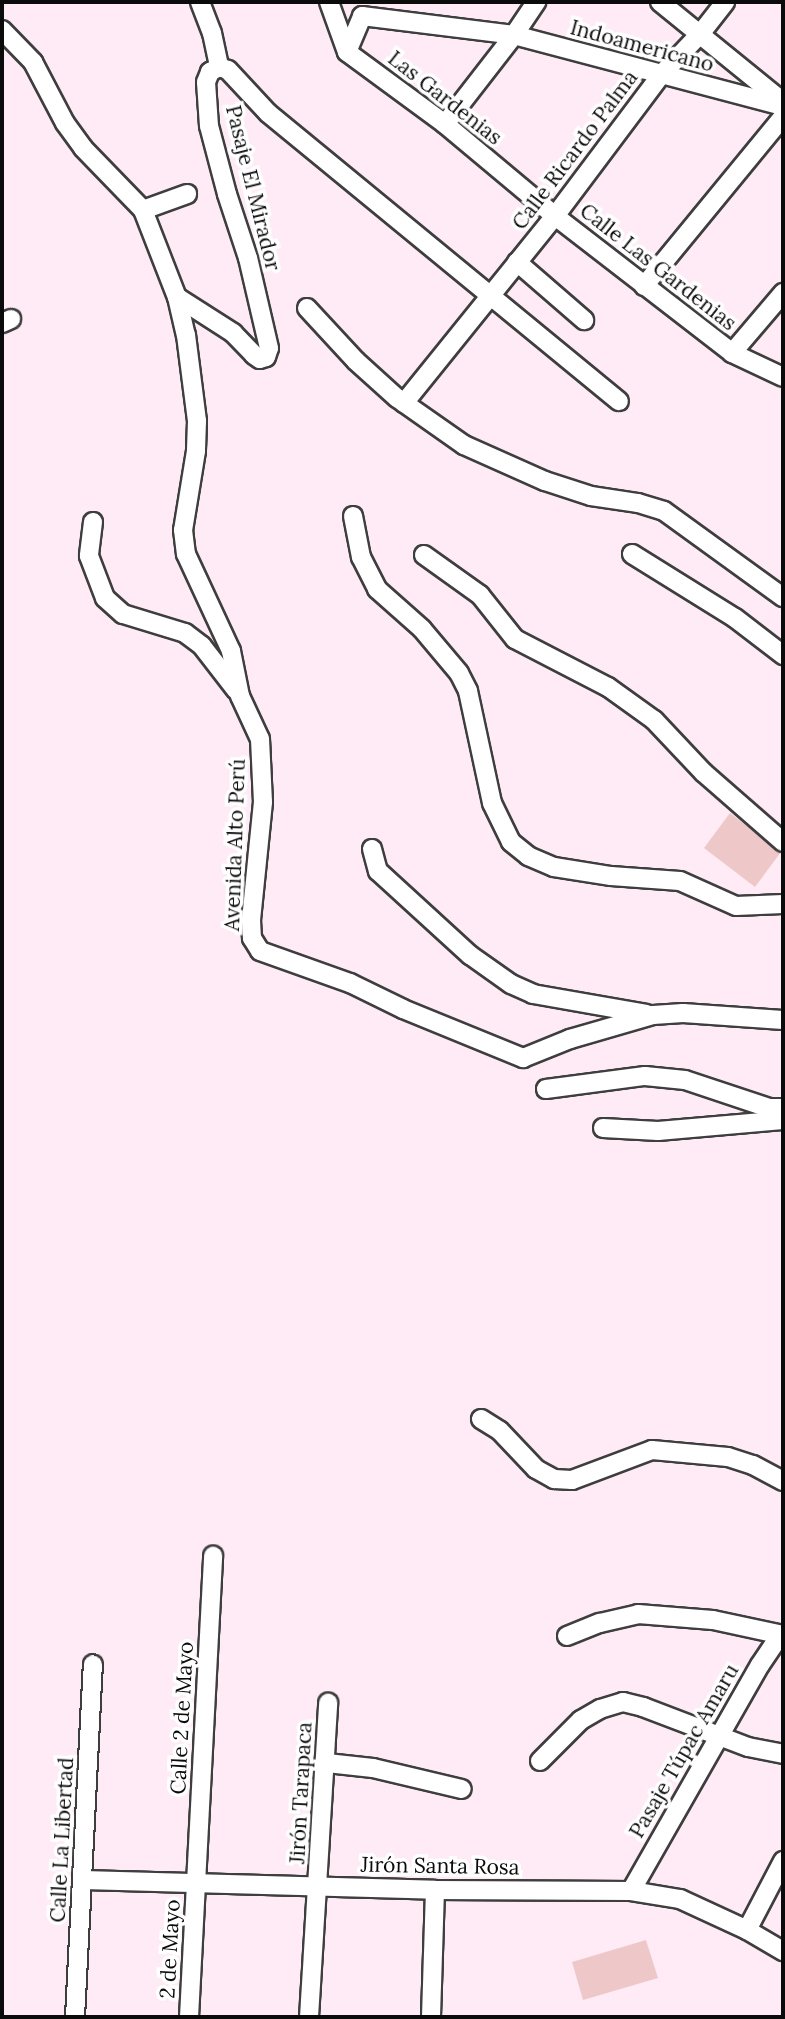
<!DOCTYPE html>
<meta charset="utf-8">
<style>
body{margin:0}
#map{position:relative;width:785px;height:2019px;overflow:hidden;background:#feebf6;font-family:Lora,serif}
div>[style]{position:absolute}
.pitch>*{inset:0;background:#eec8c9}
.roads{filter:drop-shadow(2px 0 #3e3e3e) drop-shadow(-2px 0 #3e3e3e) drop-shadow(0 2px #3e3e3e) drop-shadow(0 -2px #3e3e3e)}
.street>*{height:18px;margin:-9px;padding:0 9px;transform-origin:9px;border-radius:9px;background:#fff}
span{translate:-50% -50%;white-space:nowrap;text-align:center;line-height:1.15;-webkit-text-stroke:7px #fff;paint-order:stroke}
.street-label{font-size:21px;color:#0b0b0b}
.frame{position:absolute;inset:0;border:4px solid #0b0b0b;pointer-events:none}
</style>
<div id="map">
<div class="pitch">
<div style="clip-path:polygon(730px 813px,781px 852px,755px 887px,704px 848px)"></div>
<div style="clip-path:polygon(646px 1940px,658px 1978px,583px 2000px,572px 1962px)"></div>
</div>
<div class="roads">
<div class="street">
<div style="left:200px;top:2px;width:33px;rotate:69deg"></div>
<div style="left:212px;top:33px;width:35px;rotate:78deg"></div>
<div style="left:329px;top:2px;width:53px;rotate:70.2deg"></div>
<div style="left:347px;top:52px;width:122px;rotate:36.3deg"></div>
<div style="left:445px;top:124px;width:143px;rotate:39.9deg"></div>
<div style="left:555px;top:216px;width:224px;rotate:37.7deg"></div>
<div style="left:732px;top:353px;width:56px;rotate:25.2deg"></div>
<div style="left:660px;top:2px;width:159px;rotate:39.1deg"></div>
<div style="left:2px;top:30px;width:45px;rotate:45.9deg"></div>
<div style="left:33px;top:62px;width:69px;rotate:62.3deg"></div>
<div style="left:65px;top:123px;width:31px;rotate:54deg"></div>
<div style="left:83px;top:148px;width:86px;rotate:45.9deg"></div>
<div style="left:143px;top:210px;width:93px;rotate:68.7deg"></div>
<div style="left:177px;top:297px;width:39px;rotate:77deg"></div>
<div style="left:186px;top:335px;width:87px;rotate:82.7deg"></div>
<div style="left:197px;top:421px;width:30px;rotate:92deg"></div>
<div style="left:196px;top:451px;width:80px;rotate:99.3deg"></div>
<div style="left:183px;top:530px;width:24px;rotate:83deg"></div>
<div style="left:186px;top:554px;width:107px;rotate:65.1deg"></div>
<div style="left:231px;top:651px;width:46px;rotate:78.7deg"></div>
<div style="left:240px;top:696px;width:47px;rotate:65.1deg"></div>
<div style="left:260px;top:739px;width:63px;rotate:87.3deg"></div>
<div style="left:263px;top:802px;width:119px;rotate:95.8deg"></div>
<div style="left:251px;top:920px;width:18px;rotate:87deg"></div>
<div style="left:252px;top:938px;width:15px;rotate:58deg"></div>
<div style="left:260px;top:951px;width:96px;rotate:19.6deg"></div>
<div style="left:350px;top:983px;width:59px;rotate:26.1deg"></div>
<div style="left:403px;top:1009px;width:130px;rotate:22.2deg"></div>
<div style="left:523px;top:1058px;width:51px;rotate:-22deg"></div>
<div style="left:570px;top:1039px;width:86px;rotate:-16.1deg"></div>
<div style="left:653px;top:1015px;width:30px;rotate:-4deg"></div>
<div style="left:683px;top:1013px;width:100px;rotate:4deg"></div>
<div style="left:347px;top:52px;width:39px;rotate:-67deg"></div>
<div style="left:362px;top:16px;width:153px;rotate:7.1deg"></div>
<div style="left:514px;top:35px;width:278px;rotate:14.8deg"></div>
<div style="left:445px;top:124px;width:113px;rotate:-52.2deg"></div>
<div style="left:514px;top:35px;width:40px;rotate:-56deg"></div>
<div style="left:143px;top:210px;width:47px;rotate:-20deg"></div>
<div style="left:517px;top:262px;width:89px;rotate:40.9deg"></div>
<div style="left:644px;top:286px;width:219px;rotate:-50.6deg"></div>
<div style="left:177px;top:297px;width:67px;rotate:32.7deg"></div>
<div style="left:233px;top:333px;width:30px;rotate:46deg"></div>
<div style="left:254px;top:355px;width:7px;rotate:34deg"></div>
<div style="left:260px;top:359px;width:6px;rotate:-18deg"></div>
<div style="left:266px;top:357px;width:9px;rotate:-72deg"></div>
<div style="left:269px;top:348px;width:92px;rotate:-103.1deg"></div>
<div style="left:248px;top:258px;width:67px;rotate:-108.2deg"></div>
<div style="left:227px;top:194px;width:70px;rotate:-104.8deg"></div>
<div style="left:209px;top:126px;width:44px;rotate:-93.9deg"></div>
<div style="left:206px;top:82px;width:11px;rotate:-68deg"></div>
<div style="left:210px;top:72px;width:10px;rotate:-29deg"></div>
<div style="left:219px;top:67px;width:9px;rotate:18deg"></div>
<div style="left:228px;top:70px;width:59px;rotate:47.1deg"></div>
<div style="left:268px;top:113px;width:454px;rotate:39.4deg"></div>
<div style="left:307px;top:308px;width:72px;rotate:47.2deg"></div>
<div style="left:356px;top:361px;width:55px;rotate:42.1deg"></div>
<div style="left:397px;top:398px;width:82px;rotate:35deg"></div>
<div style="left:464px;top:445px;width:89px;rotate:24deg"></div>
<div style="left:545px;top:481px;width:48px;rotate:18.1deg"></div>
<div style="left:591px;top:496px;width:48px;rotate:8.5deg"></div>
<div style="left:638px;top:503px;width:27px;rotate:17deg"></div>
<div style="left:664px;top:511px;width:147px;rotate:35.9deg"></div>
<div style="left:2px;top:323px;width:10px;rotate:-24deg"></div>
<div style="left:732px;top:353px;width:79px;rotate:-49.6deg"></div>
<div style="left:404px;top:403px;width:240px;rotate:-51.1deg"></div>
<div style="left:555px;top:216px;width:175px;rotate:-53.1deg"></div>
<div style="left:660px;top:76px;width:59px;rotate:-46.4deg"></div>
<div style="left:701px;top:33px;width:39px;rotate:-52deg"></div>
<div style="left:353px;top:516px;width:42px;rotate:79deg"></div>
<div style="left:361px;top:557px;width:36px;rotate:63deg"></div>
<div style="left:377px;top:589px;width:60px;rotate:41.6deg"></div>
<div style="left:422px;top:629px;width:57px;rotate:49.9deg"></div>
<div style="left:459px;top:673px;width:20px;rotate:63deg"></div>
<div style="left:468px;top:691px;width:115px;rotate:77.9deg"></div>
<div style="left:492px;top:803px;width:43px;rotate:64deg"></div>
<div style="left:511px;top:842px;width:22px;rotate:39deg"></div>
<div style="left:528px;top:856px;width:28px;rotate:23deg"></div>
<div style="left:554px;top:867px;width:58px;rotate:9deg"></div>
<div style="left:611px;top:876px;width:69px;rotate:4.1deg"></div>
<div style="left:680px;top:881px;width:61px;rotate:24.1deg"></div>
<div style="left:736px;top:906px;width:47px;rotate:-2.4deg"></div>
<div style="left:93px;top:522px;width:34px;rotate:97deg"></div>
<div style="left:89px;top:556px;width:45px;rotate:69.1deg"></div>
<div style="left:105px;top:598px;width:24px;rotate:42deg"></div>
<div style="left:123px;top:614px;width:65px;rotate:17deg"></div>
<div style="left:185px;top:633px;width:21px;rotate:37deg"></div>
<div style="left:202px;top:646px;width:56px;rotate:52.3deg"></div>
<div style="left:632px;top:554px;width:121px;rotate:31.9deg"></div>
<div style="left:735px;top:618px;width:61px;rotate:37.6deg"></div>
<div style="left:424px;top:555px;width:69px;rotate:35.5deg"></div>
<div style="left:480px;top:595px;width:56px;rotate:51.5deg"></div>
<div style="left:515px;top:639px;width:105px;rotate:27.3deg"></div>
<div style="left:608px;top:687px;width:57px;rotate:35.7deg"></div>
<div style="left:654px;top:720px;width:73px;rotate:46.7deg"></div>
<div style="left:704px;top:773px;width:105px;rotate:41.1deg"></div>
<div style="left:372px;top:849px;width:23px;rotate:75deg"></div>
<div style="left:378px;top:871px;width:125px;rotate:42.4deg"></div>
<div style="left:470px;top:955px;width:50px;rotate:35.3deg"></div>
<div style="left:511px;top:984px;width:24px;rotate:24deg"></div>
<div style="left:533px;top:994px;width:115px;rotate:10deg"></div>
<div style="left:546px;top:1089px;width:100px;rotate:-7.5deg"></div>
<div style="left:645px;top:1076px;width:40px;rotate:5.7deg"></div>
<div style="left:685px;top:1080px;width:89px;rotate:18.4deg"></div>
<div style="left:769px;top:1108px;width:14px"></div>
<div style="left:603px;top:1128px;width:55px;rotate:3.1deg"></div>
<div style="left:658px;top:1131px;width:125px;rotate:-5deg"></div>
<div style="left:481px;top:1419px;width:22px;rotate:32deg"></div>
<div style="left:500px;top:1431px;width:52px;rotate:46.5deg"></div>
<div style="left:536px;top:1469px;width:21px;rotate:29deg"></div>
<div style="left:554px;top:1479px;width:18px;rotate:3deg"></div>
<div style="left:572px;top:1480px;width:85px;rotate:-20.6deg"></div>
<div style="left:652px;top:1450px;width:76px;rotate:5.3deg"></div>
<div style="left:728px;top:1457px;width:26px;rotate:18deg"></div>
<div style="left:753px;top:1465px;width:34px;rotate:28deg"></div>
<div style="left:567px;top:1636px;width:35px;rotate:-22deg"></div>
<div style="left:600px;top:1623px;width:39px;rotate:-13deg"></div>
<div style="left:638px;top:1614px;width:75px;rotate:4.6deg"></div>
<div style="left:713px;top:1620px;width:72px;rotate:12.1deg"></div>
<div style="left:540px;top:1761px;width:58px;rotate:-45deg"></div>
<div style="left:581px;top:1720px;width:22px;rotate:-30deg"></div>
<div style="left:600px;top:1709px;width:24px;rotate:-17deg"></div>
<div style="left:623px;top:1702px;width:21px;rotate:14deg"></div>
<div style="left:643px;top:1707px;width:112px;rotate:20.9deg"></div>
<div style="left:748px;top:1747px;width:36px;rotate:11deg"></div>
<div style="left:327px;top:1763px;width:46px;rotate:6.2deg"></div>
<div style="left:373px;top:1768px;width:91px;rotate:13.3deg"></div>
<div style="left:83px;top:1880px;width:352px;rotate:1.6deg"></div>
<div style="left:435px;top:1890px;width:196px;rotate:0.3deg"></div>
<div style="left:631px;top:1891px;width:50px;rotate:9.3deg"></div>
<div style="left:680px;top:1899px;width:74px;rotate:24.8deg"></div>
<div style="left:747px;top:1930px;width:42px;rotate:30.3deg"></div>
<div style="left:631px;top:1891px;width:260px;rotate:-60.3deg"></div>
<div style="left:760px;top:1665px;width:36px;rotate:-56deg"></div>
<div style="left:747px;top:1930px;width:78px;rotate:-62.4deg"></div>
<div style="left:75px;top:2017px;width:353px;rotate:-87.1deg"></div>
<div style="left:189px;top:2017px;width:462px;rotate:-87deg"></div>
<div style="left:309px;top:2017px;width:315px;rotate:-86.5deg"></div>
<div style="left:431px;top:2017px;width:127px;rotate:-88.2deg"></div>
</div>
</div>
<div class="street-label">
<span style="left:642px;top:46px;rotate:15deg">Indoamericano</span>
<span style="left:445px;top:98px;rotate:38deg">Las Gardenias</span>
<span style="left:575px;top:150px;rotate:-53deg">Calle Ricardo Palma</span>
<span style="left:253px;top:188px;rotate:76deg">Pasaje El Mirador</span>
<span style="left:658px;top:267px;rotate:38deg">Calle Las Gardenias</span>
<span style="left:235px;top:845px;rotate:-88deg">Avenida Alto Perú</span>
<span style="left:182px;top:1718px;rotate:-87deg">Calle 2 de Mayo</span>
<span style="left:684px;top:1751px;rotate:-60deg">Pasaje Túpac Amaru</span>
<span style="left:301px;top:1793px;rotate:-87deg">Jirón Tarapaca</span>
<span style="left:62px;top:1840px;rotate:-87deg">Calle La Libertad</span>
<span style="left:440px;top:1866px;rotate:1deg">Jirón Santa Rosa</span>
<span style="left:170px;top:1949px;rotate:-87deg">2 de Mayo</span>
</div>
<div class="frame"></div>
</div>
